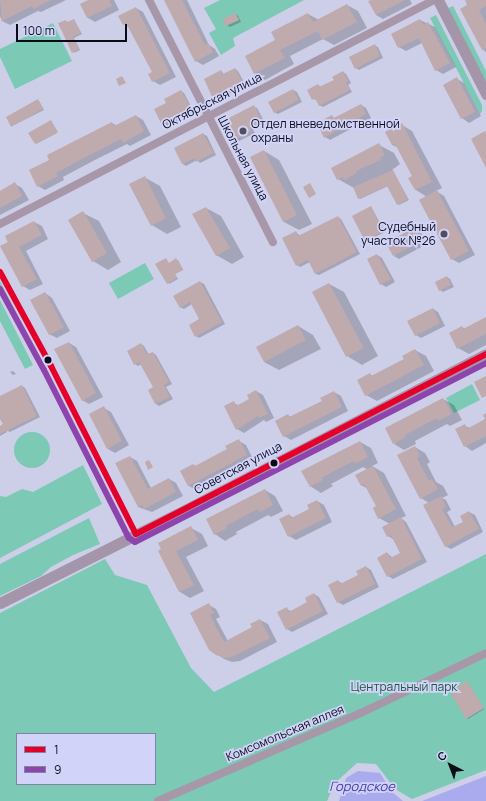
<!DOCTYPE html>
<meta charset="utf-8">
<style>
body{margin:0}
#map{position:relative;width:486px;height:801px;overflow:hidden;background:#cdcfe8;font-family:Manrope,sans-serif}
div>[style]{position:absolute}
.green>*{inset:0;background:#7cc9b5}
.round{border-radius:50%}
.water>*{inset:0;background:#a9abee}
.shadow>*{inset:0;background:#0003}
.building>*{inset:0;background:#bfaaad}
.street>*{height:8px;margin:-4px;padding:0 4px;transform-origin:4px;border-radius:4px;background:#a797a8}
.secondary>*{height:11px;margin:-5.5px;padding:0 5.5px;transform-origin:5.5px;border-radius:5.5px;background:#a595aa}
.bus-1>*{height:6px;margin:-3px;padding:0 3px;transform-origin:3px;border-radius:3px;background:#e4002b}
.bus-2>*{height:6px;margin:-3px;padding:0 3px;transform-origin:3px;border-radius:3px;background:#8e44ad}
.dots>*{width:11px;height:11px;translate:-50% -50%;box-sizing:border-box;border:2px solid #d1d4f8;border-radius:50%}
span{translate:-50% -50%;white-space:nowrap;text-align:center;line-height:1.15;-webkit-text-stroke:3.5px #d1d4f8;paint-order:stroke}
.street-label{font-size:12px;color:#0a0b19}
.poi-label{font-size:12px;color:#0a0b19}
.left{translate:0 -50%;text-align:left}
.right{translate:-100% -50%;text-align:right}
.park-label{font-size:12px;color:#1f573e}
.water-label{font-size:13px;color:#483ab1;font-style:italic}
.legend{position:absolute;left:16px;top:733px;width:140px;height:52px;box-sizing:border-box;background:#d1d4f8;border:1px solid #81849f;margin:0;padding:5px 7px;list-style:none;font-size:12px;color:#0a0b19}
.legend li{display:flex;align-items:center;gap:8px;height:20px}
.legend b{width:20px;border:1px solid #81849f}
.north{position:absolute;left:430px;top:745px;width:40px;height:40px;-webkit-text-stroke:3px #d1d4f8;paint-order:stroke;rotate:318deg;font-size:11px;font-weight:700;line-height:16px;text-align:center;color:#0a0b19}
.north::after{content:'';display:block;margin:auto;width:14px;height:18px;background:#0a0b19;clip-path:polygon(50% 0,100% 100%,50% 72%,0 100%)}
.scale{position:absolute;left:16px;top:24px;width:111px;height:18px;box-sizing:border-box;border:2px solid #0a0b19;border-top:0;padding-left:5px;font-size:12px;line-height:14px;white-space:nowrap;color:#0a0b19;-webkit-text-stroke:3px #d1d4f8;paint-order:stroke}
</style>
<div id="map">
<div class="green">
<div style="clip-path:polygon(220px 0,304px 0,233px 38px,235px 46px,221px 55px,209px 33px,216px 29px,204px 8px)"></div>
<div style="clip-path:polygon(453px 6px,486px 71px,486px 88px,446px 9px)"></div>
<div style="clip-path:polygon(436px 15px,482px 105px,482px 111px,480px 114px,430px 18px)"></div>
<div style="clip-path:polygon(53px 23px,72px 61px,15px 89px,0 57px,0 49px)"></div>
<div style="clip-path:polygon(145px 263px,154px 279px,118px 299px,109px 283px)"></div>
<div style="clip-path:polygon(0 281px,39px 358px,35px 360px,0 291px)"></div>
<div style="clip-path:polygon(0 300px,33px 365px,25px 369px,0 321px)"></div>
<div style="clip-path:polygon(472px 384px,480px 400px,454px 413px,446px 398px)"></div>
<div class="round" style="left:14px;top:432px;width:36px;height:36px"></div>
<div style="clip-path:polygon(83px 465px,102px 504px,0 558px,0 496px,6px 497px,22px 489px,33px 492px)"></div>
<div style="clip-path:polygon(89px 518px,100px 544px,73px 555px,51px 567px,41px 576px,0 596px,0 564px)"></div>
<div style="clip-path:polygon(evenodd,486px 554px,486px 770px,412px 799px,395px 789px,376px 764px,357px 763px,335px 783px,327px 801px,0 801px,0 613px,105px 559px,115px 575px,147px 585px,191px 668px,214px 692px,486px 554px,17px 734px,155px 734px,155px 784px,17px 784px,17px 734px)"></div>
</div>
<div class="water">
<div style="clip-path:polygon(358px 771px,380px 773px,392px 792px,403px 801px,339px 801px,346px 778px)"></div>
<div style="clip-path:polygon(486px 776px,486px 801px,422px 801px)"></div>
</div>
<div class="shadow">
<div style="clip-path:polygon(2px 0,66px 0,41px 12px,38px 11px,10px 25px,2px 21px,0 16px,0 1px)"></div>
<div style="clip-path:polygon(90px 0,114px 0,119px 10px,95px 22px,88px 18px,81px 4px)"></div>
<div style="clip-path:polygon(165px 0,187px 0,209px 45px,215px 49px,219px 56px,203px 65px,196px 61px)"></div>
<div style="clip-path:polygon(373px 0,410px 0,412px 4px,383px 19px,376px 15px)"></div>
<div style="clip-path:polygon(466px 0,486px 0,486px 52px,482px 49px)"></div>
<div style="clip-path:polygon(347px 5px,358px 11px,367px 28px,334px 45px,323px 39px,290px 56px,294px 64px,265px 80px,255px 73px,277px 41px,308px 14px,319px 20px)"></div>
<div style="clip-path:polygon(136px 8px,143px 12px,176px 77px,160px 85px,153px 81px,153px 72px,130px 28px,124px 24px)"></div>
<div style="clip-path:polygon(235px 14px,238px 16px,241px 22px,230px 27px,227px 25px)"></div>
<div style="clip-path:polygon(74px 20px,82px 34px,74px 38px,80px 50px,74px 53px,66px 21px,68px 23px)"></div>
<div style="clip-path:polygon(420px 20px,435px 27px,456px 67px,443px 74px,436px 70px,422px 43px,406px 51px,399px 47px)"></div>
<div style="clip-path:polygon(375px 46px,378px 47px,383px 58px,359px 70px,356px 68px)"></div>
<div style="clip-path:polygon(235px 69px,238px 71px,246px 86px,217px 100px,214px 98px,221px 71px,224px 74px)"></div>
<div style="clip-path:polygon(343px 72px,346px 74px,351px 83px,348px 85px,352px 92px,323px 107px,319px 105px,317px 100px,313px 99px,318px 85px,321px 87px,335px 80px)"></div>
<div style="clip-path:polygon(457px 79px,464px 83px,481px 116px,469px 123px,462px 118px)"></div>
<div style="clip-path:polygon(293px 90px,297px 92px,302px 102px,278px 114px,274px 112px)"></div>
<div style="clip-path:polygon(181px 91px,184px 93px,194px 112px,166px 127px,163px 125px,155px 110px,167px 103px)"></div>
<div style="clip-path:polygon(39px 101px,44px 110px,12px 126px)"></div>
<div style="clip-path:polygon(361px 105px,366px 108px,371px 118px,330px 140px,325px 137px,318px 124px,332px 117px,335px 118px)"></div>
<div style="clip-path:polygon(254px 107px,257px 108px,265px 123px,253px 130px,255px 133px,239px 141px,235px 139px)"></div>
<div style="clip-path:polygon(136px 116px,143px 120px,151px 135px,130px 146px,127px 144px,93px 161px,63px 177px,64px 180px,45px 190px,38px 186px,51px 160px,112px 123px,117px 126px)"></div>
<div style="clip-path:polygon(51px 122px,57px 133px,36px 144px)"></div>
<div style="clip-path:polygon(402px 125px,412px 131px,442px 188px,436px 191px,444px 196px,475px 255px,459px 263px,452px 259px,427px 197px,416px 190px,413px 177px,399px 148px,392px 145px)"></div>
<div style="clip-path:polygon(203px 134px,207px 136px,216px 155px,200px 163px,197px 160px,186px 166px,183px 164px,175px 149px)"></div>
<div style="clip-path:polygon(379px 145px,394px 153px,400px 164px,392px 170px,409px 200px,399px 205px,388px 186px,360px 199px,354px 188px,338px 179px)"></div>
<div style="clip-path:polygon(264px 151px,279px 160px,312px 224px,299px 230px,284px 222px,251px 158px)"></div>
<div style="clip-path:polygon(144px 177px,160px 186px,181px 227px,167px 234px,152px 225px)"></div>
<div style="clip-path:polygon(15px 184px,22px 188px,29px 200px,0 215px,0 192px)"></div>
<div style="clip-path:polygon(371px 207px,385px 232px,367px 241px,366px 240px)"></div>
<div style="clip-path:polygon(206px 208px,221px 216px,244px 257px,232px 264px,216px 255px)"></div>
<div style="clip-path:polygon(83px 213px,99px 221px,121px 262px,108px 270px,93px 261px)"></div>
<div style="clip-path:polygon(338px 217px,341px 219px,360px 254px,319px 275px,316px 274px,310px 262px,300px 267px,297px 265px,296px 232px,300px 236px)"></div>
<div style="clip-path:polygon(34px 222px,42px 226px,48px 239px,26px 251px,43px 284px,30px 290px,23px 286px,6px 237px)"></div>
<div style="clip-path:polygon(415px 228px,420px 231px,427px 244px,399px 259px,394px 256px)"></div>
<div style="clip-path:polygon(377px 255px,382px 258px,395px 282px,386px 287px,381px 284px)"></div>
<div style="clip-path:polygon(166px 259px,169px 264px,178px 260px,183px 270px,175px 274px,178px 279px,169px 284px)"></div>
<div style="clip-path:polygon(447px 277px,450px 279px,454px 287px,443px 292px,440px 290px)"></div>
<div style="clip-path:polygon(200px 282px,204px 284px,225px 324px,199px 338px,196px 336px,200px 319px,192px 304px,184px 309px,180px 307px)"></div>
<div style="clip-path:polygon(329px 284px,344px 292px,378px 356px,362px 365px,347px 356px)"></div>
<div style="clip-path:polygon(45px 293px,52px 298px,70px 331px,57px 338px,49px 334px)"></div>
<div style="clip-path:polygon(433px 309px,438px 312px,445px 326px,421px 338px,416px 335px)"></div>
<div style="clip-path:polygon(486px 318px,486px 345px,469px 354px,458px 348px,462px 327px,465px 329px)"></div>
<div style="clip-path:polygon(298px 326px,313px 335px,321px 349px,279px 370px,264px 362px)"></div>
<div style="clip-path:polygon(69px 343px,76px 347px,103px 397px,89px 404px,82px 400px)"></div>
<div style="clip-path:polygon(141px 344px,144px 346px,149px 355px,153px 353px,156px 355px,172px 384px,166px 387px,173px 399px,159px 406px,156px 404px,149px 390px,154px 388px,142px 364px,138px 366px,135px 364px)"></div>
<div style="clip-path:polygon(415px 350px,426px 356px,434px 371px,377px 401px,366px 395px,370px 374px,373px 376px,405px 359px)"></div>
<div style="clip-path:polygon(13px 371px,16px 374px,13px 375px,10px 372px)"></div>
<div style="clip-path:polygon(22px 386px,25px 388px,40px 417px,10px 432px,6px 430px,7px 432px,0 436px,0 427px,5px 427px,0 417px,0 397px)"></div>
<div style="clip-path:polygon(256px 391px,263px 395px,274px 418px,266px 422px,264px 420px,244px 433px,237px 429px,234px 403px,239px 406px,250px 400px)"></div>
<div style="clip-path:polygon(334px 392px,341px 396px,348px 411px,291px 440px,284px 436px,288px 415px,291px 417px,323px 401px)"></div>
<div style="clip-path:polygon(443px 399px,454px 405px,462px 420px,450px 426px,447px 424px,415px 441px,416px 444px,404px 450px,394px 444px)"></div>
<div style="clip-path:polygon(104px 408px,111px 412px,129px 445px,115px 453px,108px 449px)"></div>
<div style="clip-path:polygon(486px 420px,486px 443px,472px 451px,465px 446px,465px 426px,470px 428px)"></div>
<div style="clip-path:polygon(239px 441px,246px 445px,253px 459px,196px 490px,189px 486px,181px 471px,193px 465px,196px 466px,228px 450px)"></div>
<div style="clip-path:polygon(360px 442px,371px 448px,378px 463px,372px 466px,384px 473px,406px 516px,401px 518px,406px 522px,427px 562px,393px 579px,388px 576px,387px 553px,393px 558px,401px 553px,393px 539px,388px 536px,390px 524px,379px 518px,378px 507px,368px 489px,361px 485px,368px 470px,363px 467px,331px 484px,333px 486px,321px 493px,310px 486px)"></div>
<div style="clip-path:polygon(415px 447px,425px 453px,430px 462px,427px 464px,436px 482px,443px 486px,448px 495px,442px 498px,446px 500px,451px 510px,447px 512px,455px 527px,464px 522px,469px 512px,475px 515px,483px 532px,451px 549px,445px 546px,429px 503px,421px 498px)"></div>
<div style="clip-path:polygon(130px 457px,137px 461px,151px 488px,169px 479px,176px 483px,183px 496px,152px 512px,138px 507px)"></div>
<div style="clip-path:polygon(265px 490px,275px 496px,283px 511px,271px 517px,268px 515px,236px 532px,237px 534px,225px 541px,215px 534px)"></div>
<div style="clip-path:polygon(317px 501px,324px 505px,332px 522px,296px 540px,289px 536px,289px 515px,294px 518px,310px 509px)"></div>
<div style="clip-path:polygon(191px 528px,202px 534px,208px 546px,186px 557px,204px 591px,190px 598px,180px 592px,159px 551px)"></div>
<div style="clip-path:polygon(366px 567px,371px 570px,379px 587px,343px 605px,338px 602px,338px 581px,343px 584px,360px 576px)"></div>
<div style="clip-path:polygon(314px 594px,319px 597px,328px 614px,292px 632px,287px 629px,286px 609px,291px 611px,308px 603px)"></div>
<div style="clip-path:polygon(209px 605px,216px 609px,220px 617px,216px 619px,228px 641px,253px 628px,251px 624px,260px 620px,268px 624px,277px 642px,240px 661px,232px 662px,224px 659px,210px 649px)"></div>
<div style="clip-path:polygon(467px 682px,484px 709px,468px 719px,467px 718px)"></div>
</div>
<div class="building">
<div style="clip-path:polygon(0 0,51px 0,33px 9px,32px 6px,2px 21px)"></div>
<div style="clip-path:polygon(88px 0,109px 0,112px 6px,87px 18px,80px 4px)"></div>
<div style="clip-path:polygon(164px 0,182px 0,205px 45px,208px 43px,213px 52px,195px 62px)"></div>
<div style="clip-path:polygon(371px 0,405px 0,376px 15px,368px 1px)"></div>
<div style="clip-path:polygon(465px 0,486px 0,486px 6px,479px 10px,486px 24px,486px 48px,482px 50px,460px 9px,467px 5px)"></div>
<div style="clip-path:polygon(347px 4px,357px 22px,322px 40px,318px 31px,280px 50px,285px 58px,254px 74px,245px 56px,275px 40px,271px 32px,308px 13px,313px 22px)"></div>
<div style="clip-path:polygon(136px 7px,170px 73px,152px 82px,148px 74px,152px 72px,126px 23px,123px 25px,118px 16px)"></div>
<div style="clip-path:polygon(235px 13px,239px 20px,226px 26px,223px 19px)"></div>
<div style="clip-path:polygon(74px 19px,81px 33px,73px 37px,79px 49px,72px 53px,58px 23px,66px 20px,67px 22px)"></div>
<div style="clip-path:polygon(420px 19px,423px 25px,428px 22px,450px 63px,435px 71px,419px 38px,398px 48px,391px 34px)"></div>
<div style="clip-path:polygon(375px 44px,380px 56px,355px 69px,349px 57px)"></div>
<div style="clip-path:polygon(235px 68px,243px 84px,213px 99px,204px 79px,221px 70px,223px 74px)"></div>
<div style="clip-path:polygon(343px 71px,348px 81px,346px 83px,350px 90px,319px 106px,315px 98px,312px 100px,307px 90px,318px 84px,319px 87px,334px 80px,332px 77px)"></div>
<div style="clip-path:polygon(122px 76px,126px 83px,119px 86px,116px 79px)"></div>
<div style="clip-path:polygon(457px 77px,475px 112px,461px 119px,443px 85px)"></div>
<div style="clip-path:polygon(293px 89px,299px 100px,274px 113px,268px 102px)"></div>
<div style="clip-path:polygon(181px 90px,192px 110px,162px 125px,154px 109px,166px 103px,164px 99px)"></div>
<div style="clip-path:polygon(38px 99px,43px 109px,11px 127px,6px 117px)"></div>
<div style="clip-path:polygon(361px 104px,366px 114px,324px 138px,317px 123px,332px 115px,334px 118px)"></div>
<div style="clip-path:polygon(254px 105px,262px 121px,250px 128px,252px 131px,235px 140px,225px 120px)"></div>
<div style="clip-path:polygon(136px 115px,144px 131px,123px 143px,121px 139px,86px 157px,56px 173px,58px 176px,37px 187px,29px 170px,49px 160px,47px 155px,112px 122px,114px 126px)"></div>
<div style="clip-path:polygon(51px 120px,58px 132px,35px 144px,28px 133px)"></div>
<div style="clip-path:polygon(402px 123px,432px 182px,415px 190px,408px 178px,412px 176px,395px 144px,392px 145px,385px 132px)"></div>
<div style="clip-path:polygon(485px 131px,486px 134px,486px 168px,471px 139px)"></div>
<div style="clip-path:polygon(203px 133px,214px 153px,196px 162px,195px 158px,182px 164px,174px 148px)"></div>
<div style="clip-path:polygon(379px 143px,385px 155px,380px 158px,381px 160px,356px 171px,357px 173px,344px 180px,343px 177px,337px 180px,331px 168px)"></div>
<div style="clip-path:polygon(264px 150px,297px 215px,283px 222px,250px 157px)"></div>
<div style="clip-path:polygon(393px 170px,408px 199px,397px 205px,387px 186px,358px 199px,353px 187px)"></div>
<div style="clip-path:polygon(145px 176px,166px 218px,151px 226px,129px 184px)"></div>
<div style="clip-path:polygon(15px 182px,22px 196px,0 208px,0 191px)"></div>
<div style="clip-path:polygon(310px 183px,316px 194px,309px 198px,303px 187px)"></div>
<div style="clip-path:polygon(437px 190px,469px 251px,451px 260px,419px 200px)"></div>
<div style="clip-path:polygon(371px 206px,384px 231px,365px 241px,352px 216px)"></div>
<div style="clip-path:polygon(206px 207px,230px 248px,216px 256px,192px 214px)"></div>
<div style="clip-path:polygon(83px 211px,107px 253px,92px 262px,68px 220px)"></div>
<div style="clip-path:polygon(338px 216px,357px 252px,315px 274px,308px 260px,296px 266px,282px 238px,296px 231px,298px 236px)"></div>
<div style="clip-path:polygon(34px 221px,42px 235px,19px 247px,37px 279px,22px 287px,0 246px,8px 242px,5px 236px)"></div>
<div style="clip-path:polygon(415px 227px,422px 241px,393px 256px,386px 243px)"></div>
<div style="clip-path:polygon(377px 254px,391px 279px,380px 285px,367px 259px)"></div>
<div style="clip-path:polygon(166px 258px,169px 263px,176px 258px,183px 269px,175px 274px,177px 278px,167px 284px,155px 264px)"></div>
<div style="clip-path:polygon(447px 276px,451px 285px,439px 291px,435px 282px)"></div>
<div style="clip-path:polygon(200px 281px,222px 322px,195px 337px,189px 325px,199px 319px,190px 302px,180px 308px,173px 296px)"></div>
<div style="clip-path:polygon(329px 283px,364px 348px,346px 357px,312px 292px)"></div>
<div style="clip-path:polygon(45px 292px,64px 327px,49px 335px,30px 300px)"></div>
<div style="clip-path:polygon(433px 308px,440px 323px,415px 336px,407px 321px)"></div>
<div style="clip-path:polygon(486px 317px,486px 334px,457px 349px,449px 333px,462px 326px,463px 329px)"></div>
<div style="clip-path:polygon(298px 325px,306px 340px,264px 362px,256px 347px)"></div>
<div style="clip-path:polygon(69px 342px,96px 393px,82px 401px,54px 349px)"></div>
<div style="clip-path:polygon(141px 343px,147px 354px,153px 352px,169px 382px,164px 385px,170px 397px,155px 404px,148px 390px,153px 387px,139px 362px,134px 365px,127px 351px)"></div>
<div style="clip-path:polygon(415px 349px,424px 365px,365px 396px,357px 380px,370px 373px,371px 376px,404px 359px,402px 356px)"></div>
<div style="clip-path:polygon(486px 376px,486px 396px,482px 398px,474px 382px)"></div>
<div style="clip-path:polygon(22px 385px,37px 416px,0 434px,0 426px,3px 424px,0 419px,0 396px)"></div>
<div style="clip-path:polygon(256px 390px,268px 414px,259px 418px,258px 416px,236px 430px,224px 406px,234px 401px,236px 406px,249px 399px,247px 395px)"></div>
<div style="clip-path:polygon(334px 391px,342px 407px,283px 437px,275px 421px,288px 414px,289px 417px,322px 401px,320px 398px)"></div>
<div style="clip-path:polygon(443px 398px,452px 414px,438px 421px,437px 418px,405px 435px,406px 437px,393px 444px,385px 428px)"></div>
<div style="clip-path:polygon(104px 406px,122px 441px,107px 449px,89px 414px)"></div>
<div style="clip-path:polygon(486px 413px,486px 436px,464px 447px,455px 429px,465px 424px,467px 429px,485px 419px,483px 415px)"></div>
<div style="clip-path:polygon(239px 439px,247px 455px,188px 486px,180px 471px,193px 464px,195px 466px,227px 449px,225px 446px)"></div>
<div style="clip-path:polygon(360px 441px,368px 457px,355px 464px,354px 461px,321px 478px,323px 480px,310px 487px,301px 471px)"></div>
<div style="clip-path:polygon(415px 446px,420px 456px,417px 458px,429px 481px,432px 479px,438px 489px,420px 499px,397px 455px)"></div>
<div style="clip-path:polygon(130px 456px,148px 489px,169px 478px,176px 492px,144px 509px,142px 505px,138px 507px,115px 463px)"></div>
<div style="clip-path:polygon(149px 460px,153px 467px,148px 470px,145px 462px)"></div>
<div style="clip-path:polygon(373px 466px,396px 509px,378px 519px,373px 508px,376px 506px,364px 484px,361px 486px,355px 475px)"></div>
<div style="clip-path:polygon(265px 489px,273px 505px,260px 512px,258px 509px,226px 526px,227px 528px,214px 535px,206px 519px)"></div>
<div style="clip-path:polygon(441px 496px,446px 507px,442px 509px,452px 527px,463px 522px,460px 516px,469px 511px,479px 529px,445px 547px,423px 505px)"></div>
<div style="clip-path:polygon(317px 500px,326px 518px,288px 537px,279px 519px,289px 514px,291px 518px,309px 509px,307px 505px)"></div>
<div style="clip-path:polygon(401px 517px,422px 559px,387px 577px,377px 558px,387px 552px,390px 558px,400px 553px,391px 535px,387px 537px,382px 527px)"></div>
<div style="clip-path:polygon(191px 526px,198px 540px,176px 551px,194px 585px,179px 592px,158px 551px,161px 549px,158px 543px)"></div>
<div style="clip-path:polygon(366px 566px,375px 584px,337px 603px,328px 585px,338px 580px,340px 584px,358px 575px,356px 571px)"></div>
<div style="clip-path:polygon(314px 593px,323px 611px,286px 630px,277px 612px,287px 607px,289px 612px,307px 602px,305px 598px)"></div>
<div style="clip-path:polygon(209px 603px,214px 613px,210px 615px,224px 642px,252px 627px,250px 624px,260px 619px,270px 638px,232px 657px,224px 658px,216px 655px,209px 650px,190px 613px)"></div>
<div style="clip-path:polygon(467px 681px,484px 708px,466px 719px,450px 692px)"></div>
</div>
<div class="street">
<div style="left:149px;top:0;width:272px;rotate:62.9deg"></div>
<div style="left:0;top:224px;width:488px;rotate:-27.3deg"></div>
<div style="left:158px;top:801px;width:223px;rotate:-23.5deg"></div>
<div style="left:363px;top:712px;width:136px;rotate:-25.6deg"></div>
</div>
<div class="secondary">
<div style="left:438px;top:0;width:106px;rotate:62.9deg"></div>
<div style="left:0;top:603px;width:214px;rotate:-26.7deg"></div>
<div style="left:191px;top:507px;width:332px;rotate:-27.4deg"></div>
</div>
<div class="bus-1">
<div style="left:0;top:272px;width:107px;rotate:61.5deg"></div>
<div style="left:51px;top:366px;width:188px;rotate:63.2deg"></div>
<div style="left:136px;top:534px;width:394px;rotate:-27.2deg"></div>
</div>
<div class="bus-2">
<div style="left:0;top:289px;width:92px;rotate:61.5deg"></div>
<div style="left:44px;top:370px;width:188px;rotate:63.2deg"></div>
<div style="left:129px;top:538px;width:7px;rotate:34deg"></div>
<div style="left:135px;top:542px;width:394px;rotate:-27deg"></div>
</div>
<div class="dots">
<div style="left:243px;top:131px;background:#4e5061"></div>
<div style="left:444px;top:234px;background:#4e5061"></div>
<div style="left:48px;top:360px;background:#0a0b19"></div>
<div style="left:274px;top:463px;background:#0a0b19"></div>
</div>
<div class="street-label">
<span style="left:212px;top:101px;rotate:-27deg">Октябрьская улица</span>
<span style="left:243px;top:158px;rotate:62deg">Школьная улица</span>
<span style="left:238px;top:468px;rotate:-28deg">Советская улица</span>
<span style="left:285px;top:733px;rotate:-23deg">Комсомольская аллея</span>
</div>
<div class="poi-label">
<span class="left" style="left:251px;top:131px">Отдел вневедомственной<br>охраны</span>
<span class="right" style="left:436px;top:234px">Судебный<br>участок №26</span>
</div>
<div class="park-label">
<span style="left:404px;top:687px">Центральный парк</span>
</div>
<div class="water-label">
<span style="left:362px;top:786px">Городское</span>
</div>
<ul class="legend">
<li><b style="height:5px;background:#e4002b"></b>1</li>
<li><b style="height:5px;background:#8e44ad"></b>9</li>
</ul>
<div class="north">С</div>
<div class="scale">100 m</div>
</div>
